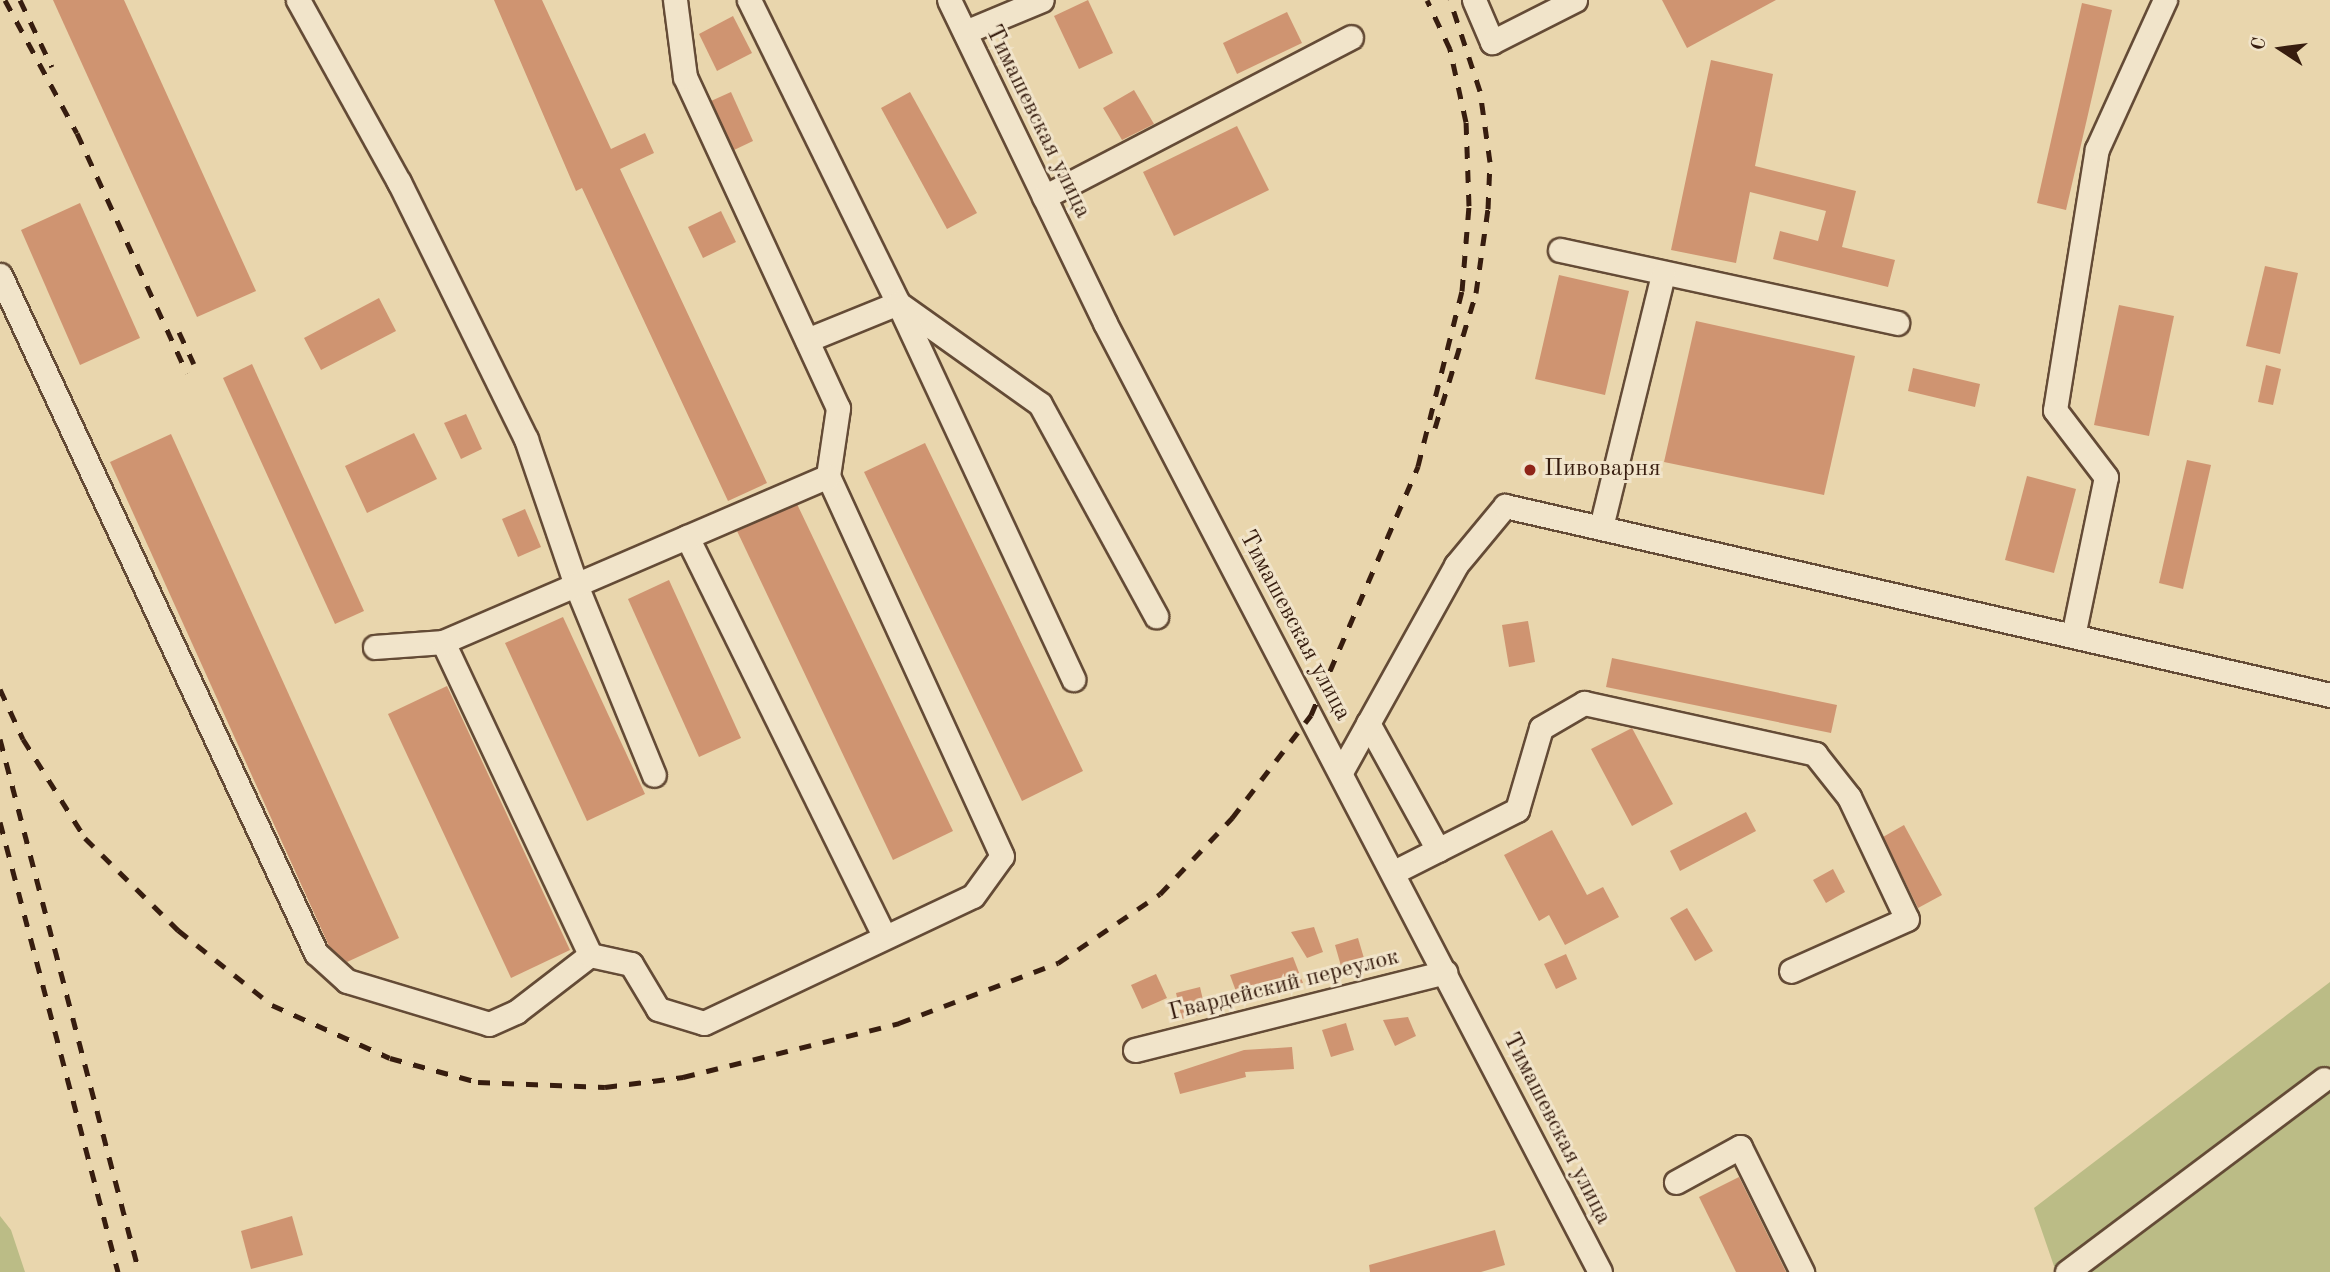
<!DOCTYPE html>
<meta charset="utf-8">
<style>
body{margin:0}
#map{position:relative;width:2330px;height:1272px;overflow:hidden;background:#e9d6ad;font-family:"Old Standard TT",serif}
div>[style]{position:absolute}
.green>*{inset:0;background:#bbbc86}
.building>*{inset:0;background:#cf9471}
.roads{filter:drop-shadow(2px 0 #644b36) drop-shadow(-2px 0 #644b36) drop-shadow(0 2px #644b36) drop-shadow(0 -2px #644b36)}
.minor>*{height:23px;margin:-11.5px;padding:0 11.5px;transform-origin:11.5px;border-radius:11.5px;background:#f1e4ca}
.rail>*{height:5px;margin-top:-2.5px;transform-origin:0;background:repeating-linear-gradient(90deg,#371d0f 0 12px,transparent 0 24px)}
.dots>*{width:19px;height:19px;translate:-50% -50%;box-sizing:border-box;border:4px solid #f1e4ca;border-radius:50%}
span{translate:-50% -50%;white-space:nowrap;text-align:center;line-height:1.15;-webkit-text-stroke:6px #f1e4ca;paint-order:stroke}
.street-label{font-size:24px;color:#371d0f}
.poi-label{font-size:24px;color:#371d0f}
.left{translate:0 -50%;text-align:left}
.north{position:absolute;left:2246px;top:14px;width:70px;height:70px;-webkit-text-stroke:5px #f1e4ca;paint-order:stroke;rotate:283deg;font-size:19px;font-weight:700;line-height:28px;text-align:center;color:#371d0f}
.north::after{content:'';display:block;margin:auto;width:24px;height:32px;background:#371d0f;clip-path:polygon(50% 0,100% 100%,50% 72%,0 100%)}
</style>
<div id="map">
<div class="green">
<div style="clip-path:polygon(2330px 982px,2330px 1272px,2056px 1272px,2034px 1208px)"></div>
<div style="clip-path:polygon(0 1216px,11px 1230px,25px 1272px,0 1272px)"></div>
</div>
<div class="building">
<div style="clip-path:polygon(53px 0,124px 0,256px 291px,197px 317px)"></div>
<div style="clip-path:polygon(494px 0,542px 0,611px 149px,645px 133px,654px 153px,620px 169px,767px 483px,728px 501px,582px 188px,576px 191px)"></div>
<div style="clip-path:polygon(1088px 0,1113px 53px,1079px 69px,1054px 16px)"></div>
<div style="clip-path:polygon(1662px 0,1776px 0,1687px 48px)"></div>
<div style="clip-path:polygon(2082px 3px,2112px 10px,2066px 210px,2037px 203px)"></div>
<div style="clip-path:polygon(1287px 12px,1302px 43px,1237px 74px,1223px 43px)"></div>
<div style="clip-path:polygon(733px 16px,752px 53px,717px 71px,699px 34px)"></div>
<div style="clip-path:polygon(1711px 60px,1773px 74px,1755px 166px,1856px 191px,1842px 247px,1895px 260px,1888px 287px,1773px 259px,1780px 231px,1818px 241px,1826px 211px,1750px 192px,1736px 263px,1671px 250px)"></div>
<div style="clip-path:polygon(1134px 90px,1154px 124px,1122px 140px,1103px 108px)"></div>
<div style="clip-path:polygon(731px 92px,753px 141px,734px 150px,711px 101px)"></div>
<div style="clip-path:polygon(910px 92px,977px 213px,947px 229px,881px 108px)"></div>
<div style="clip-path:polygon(1237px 126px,1269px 190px,1174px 236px,1143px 172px)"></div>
<div style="clip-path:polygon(80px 203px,140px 338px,80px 365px,21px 230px)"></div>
<div style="clip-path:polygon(721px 211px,736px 242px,703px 258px,688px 227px)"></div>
<div style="clip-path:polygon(2265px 266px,2298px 273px,2280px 354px,2246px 346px)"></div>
<div style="clip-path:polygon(1559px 275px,1629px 291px,1605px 395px,1535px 379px)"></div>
<div style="clip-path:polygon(379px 298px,396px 331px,321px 370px,304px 338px)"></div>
<div style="clip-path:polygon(2119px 305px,2174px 316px,2149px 436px,2094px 425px)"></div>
<div style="clip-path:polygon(1696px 321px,1855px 356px,1824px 495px,1664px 462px)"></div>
<div style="clip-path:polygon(252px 364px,364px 611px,335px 624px,223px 378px)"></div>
<div style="clip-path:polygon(2266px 365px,2281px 369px,2273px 405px,2258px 402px)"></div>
<div style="clip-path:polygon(1913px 368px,1980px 384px,1975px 407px,1908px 391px)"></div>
<div style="clip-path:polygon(466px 414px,482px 449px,461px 459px,444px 423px)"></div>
<div style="clip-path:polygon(414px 433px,437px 479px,367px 513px,345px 466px)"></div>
<div style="clip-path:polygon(171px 434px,399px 938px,347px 962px,329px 946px,110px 462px)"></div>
<div style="clip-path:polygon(925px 443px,1083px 771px,1022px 801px,864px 472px)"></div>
<div style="clip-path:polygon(2187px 460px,2211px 465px,2183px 589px,2159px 583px)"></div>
<div style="clip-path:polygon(2027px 476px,2076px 489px,2054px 573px,2005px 560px)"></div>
<div style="clip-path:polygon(797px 504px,953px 831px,893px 860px,737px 531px)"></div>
<div style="clip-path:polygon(525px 509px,541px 547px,518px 557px,502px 519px)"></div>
<div style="clip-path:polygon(669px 580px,741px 738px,699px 757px,628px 599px)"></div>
<div style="clip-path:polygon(563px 617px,645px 794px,587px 821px,505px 643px)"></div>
<div style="clip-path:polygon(1528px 621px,1535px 662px,1509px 667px,1502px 625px)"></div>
<div style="clip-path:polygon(1612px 658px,1837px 705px,1831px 733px,1606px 687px)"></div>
<div style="clip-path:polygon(447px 686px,570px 950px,511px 978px,388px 714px)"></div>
<div style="clip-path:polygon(1632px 728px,1673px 804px,1632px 826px,1591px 749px)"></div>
<div style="clip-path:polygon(1746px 812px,1756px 831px,1680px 871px,1670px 851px)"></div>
<div style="clip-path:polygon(1904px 825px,1942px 895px,1918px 908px,1883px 837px)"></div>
<div style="clip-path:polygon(1552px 830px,1587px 895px,1603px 887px,1619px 917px,1565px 945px,1549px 915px,1539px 921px,1504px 855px)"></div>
<div style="clip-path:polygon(1833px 869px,1845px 892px,1826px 903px,1813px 880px)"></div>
<div style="clip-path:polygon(1687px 908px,1713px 951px,1695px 961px,1670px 918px)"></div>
<div style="clip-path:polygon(1314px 927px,1323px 952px,1307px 958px,1291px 932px)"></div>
<div style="clip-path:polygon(1358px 938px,1366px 965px,1343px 973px,1335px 945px)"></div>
<div style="clip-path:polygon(1566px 954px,1577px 979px,1556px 989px,1544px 964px)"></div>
<div style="clip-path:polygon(1293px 957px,1303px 983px,1240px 1002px,1230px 975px)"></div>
<div style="clip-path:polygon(1156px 974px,1167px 998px,1142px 1009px,1131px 985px)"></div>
<div style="clip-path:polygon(1200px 987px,1206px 1013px,1182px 1019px,1176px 993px)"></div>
<div style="clip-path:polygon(1408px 1017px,1416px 1036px,1395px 1046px,1383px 1020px)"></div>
<div style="clip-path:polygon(1346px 1023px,1354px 1050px,1331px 1057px,1322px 1030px)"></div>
<div style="clip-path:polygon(1292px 1047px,1294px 1069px,1245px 1072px,1246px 1077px,1180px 1094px,1174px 1073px,1244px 1050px)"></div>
<div style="clip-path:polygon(1739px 1177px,1786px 1272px,1736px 1272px,1699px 1197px)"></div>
<div style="clip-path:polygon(292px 1216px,303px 1255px,251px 1269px,241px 1231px)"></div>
<div style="clip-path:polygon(1495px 1230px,1505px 1265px,1481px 1272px,1370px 1272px,1369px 1265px)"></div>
</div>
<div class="roads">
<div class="minor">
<div style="left:298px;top:0;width:208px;rotate:61deg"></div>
<div style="left:399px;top:182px;width:287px;rotate:63.7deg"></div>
<div style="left:526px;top:439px;width:154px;rotate:71.1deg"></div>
<div style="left:576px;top:585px;width:205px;rotate:67.7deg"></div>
<div style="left:749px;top:0;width:338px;rotate:63.8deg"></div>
<div style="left:898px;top:303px;width:174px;rotate:35.4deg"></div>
<div style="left:1040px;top:404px;width:242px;rotate:61.3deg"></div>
<div style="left:949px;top:0;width:359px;rotate:64.2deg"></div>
<div style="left:1105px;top:323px;width:1070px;rotate:62.45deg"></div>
<div style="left:1474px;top:0;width:46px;rotate:66.8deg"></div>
<div style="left:1492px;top:42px;width:93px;rotate:-26.8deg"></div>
<div style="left:965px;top:32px;width:83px;rotate:-22.6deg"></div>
<div style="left:1044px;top:197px;width:346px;rotate:-27.5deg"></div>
<div style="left:1560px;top:250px;width:345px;rotate:12.2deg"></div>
<div style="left:0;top:275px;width:748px;rotate:65.01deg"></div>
<div style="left:316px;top:953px;width:42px;rotate:42.1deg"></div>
<div style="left:347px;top:981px;width:148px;rotate:16.8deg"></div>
<div style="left:489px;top:1024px;width:30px;rotate:-24deg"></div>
<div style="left:516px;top:1012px;width:93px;rotate:-37.6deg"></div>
<div style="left:807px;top:340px;width:98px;rotate:-22.1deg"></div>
<div style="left:898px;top:303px;width:415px;rotate:65deg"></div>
<div style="left:1601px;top:527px;width:260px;rotate:-76.2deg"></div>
<div style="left:687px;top:537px;width:445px;rotate:63.7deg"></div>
<div style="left:2073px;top:636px;width:162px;rotate:-78.3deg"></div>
<div style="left:2106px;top:477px;width:84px;rotate:-127.3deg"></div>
<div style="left:2055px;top:410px;width:264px;rotate:-80.9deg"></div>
<div style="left:2097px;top:149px;width:164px;rotate:-65.5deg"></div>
<div style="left:443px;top:642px;width:346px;rotate:64.8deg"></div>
<div style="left:590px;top:955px;width:42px;rotate:12.4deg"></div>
<div style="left:631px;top:964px;width:52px;rotate:59deg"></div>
<div style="left:658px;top:1009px;width:48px;rotate:16.9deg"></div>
<div style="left:704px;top:1023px;width:297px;rotate:-25.3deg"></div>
<div style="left:973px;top:896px;width:49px;rotate:-54.1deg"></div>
<div style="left:1002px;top:856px;width:418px;rotate:-114.6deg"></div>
<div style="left:828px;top:476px;width:69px;rotate:-81.6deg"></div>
<div style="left:838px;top:408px;width:365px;rotate:-114.8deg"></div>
<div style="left:685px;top:77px;width:78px;rotate:-97.4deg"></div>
<div style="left:375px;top:647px;width:68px;rotate:-4.2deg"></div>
<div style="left:443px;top:642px;width:419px;rotate:-23.3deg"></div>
<div style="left:1368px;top:723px;width:145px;rotate:61.1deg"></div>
<div style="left:1341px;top:772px;width:237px;rotate:-60.9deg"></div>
<div style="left:1456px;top:565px;width:77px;rotate:-50.3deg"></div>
<div style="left:1505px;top:506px;width:846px;rotate:12.9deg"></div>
<div style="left:1394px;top:872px;width:138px;rotate:-26.8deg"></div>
<div style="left:1517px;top:810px;width:85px;rotate:-73.7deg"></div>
<div style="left:1541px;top:728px;width:50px;rotate:-30.2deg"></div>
<div style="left:1584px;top:703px;width:237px;rotate:12.4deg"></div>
<div style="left:1815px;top:754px;width:55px;rotate:51.7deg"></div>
<div style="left:1849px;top:797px;width:135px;rotate:64.6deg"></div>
<div style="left:1907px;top:919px;width:127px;rotate:155.9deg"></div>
<div style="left:1135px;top:1050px;width:320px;rotate:-14.1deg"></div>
<div style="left:1676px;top:1182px;width:73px;rotate:-28.7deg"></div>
<div style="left:1740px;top:1147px;width:140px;rotate:63.6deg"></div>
<div style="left:2067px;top:1272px;width:321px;rotate:-36.9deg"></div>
</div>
</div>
<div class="rail">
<div style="left:5px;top:0;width:151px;rotate:61.6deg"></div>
<div style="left:77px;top:133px;width:264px;rotate:65.4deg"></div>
<div style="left:20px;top:0;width:74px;rotate:64.5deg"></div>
<div style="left:179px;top:332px;width:35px;rotate:65deg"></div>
<div style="left:1435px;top:428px;width:141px;rotate:-73.1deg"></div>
<div style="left:1476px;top:293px;width:85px;rotate:-81.9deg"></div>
<div style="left:1488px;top:209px;width:47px;rotate:-87.6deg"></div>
<div style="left:1490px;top:162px;width:72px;rotate:-98deg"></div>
<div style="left:1480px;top:91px;width:96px;rotate:-108.2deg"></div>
<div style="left:0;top:689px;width:55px;rotate:65.3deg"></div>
<div style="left:23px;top:739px;width:117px;rotate:57.9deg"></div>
<div style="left:85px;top:838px;width:131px;rotate:44.7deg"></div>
<div style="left:178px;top:930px;width:120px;rotate:38.6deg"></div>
<div style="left:272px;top:1005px;width:129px;rotate:24.2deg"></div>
<div style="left:390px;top:1058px;width:91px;rotate:15.3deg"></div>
<div style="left:478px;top:1082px;width:127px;rotate:2.3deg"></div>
<div style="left:605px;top:1087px;width:79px;rotate:-7.3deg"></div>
<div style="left:683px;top:1077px;width:223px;rotate:-14deg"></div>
<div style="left:899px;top:1023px;width:170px;rotate:-20.7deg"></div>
<div style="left:1058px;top:963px;width:123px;rotate:-34.1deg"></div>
<div style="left:1160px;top:894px;width:105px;rotate:-46.5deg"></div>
<div style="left:1232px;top:818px;width:130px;rotate:-52.5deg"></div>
<div style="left:1311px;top:715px;width:271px;rotate:-66.7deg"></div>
<div style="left:1418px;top:466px;width:180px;rotate:-75.9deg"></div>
<div style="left:1462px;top:291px;width:85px;rotate:-85.3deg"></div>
<div style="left:1469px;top:206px;width:84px;rotate:-92deg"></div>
<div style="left:1466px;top:122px;width:75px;rotate:-102.4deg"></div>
<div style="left:1450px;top:49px;width:54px;rotate:-115.1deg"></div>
<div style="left:0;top:739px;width:551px;rotate:75.38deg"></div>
<div style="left:0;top:822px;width:465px;rotate:75.3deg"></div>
</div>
<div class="dots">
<div style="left:1530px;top:470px;background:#8f2418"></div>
</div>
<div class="street-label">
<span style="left:1037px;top:122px;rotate:64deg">Тимашевская улица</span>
<span style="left:1294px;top:626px;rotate:62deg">Тимашевская улица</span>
<span style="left:1284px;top:986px;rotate:-14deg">Гвардейский переулок</span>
<span style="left:1556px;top:1129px;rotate:63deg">Тимашевская улица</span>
</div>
<div class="poi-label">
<span class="left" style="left:1544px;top:470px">Пивоварня</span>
</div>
<div class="north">С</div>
</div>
